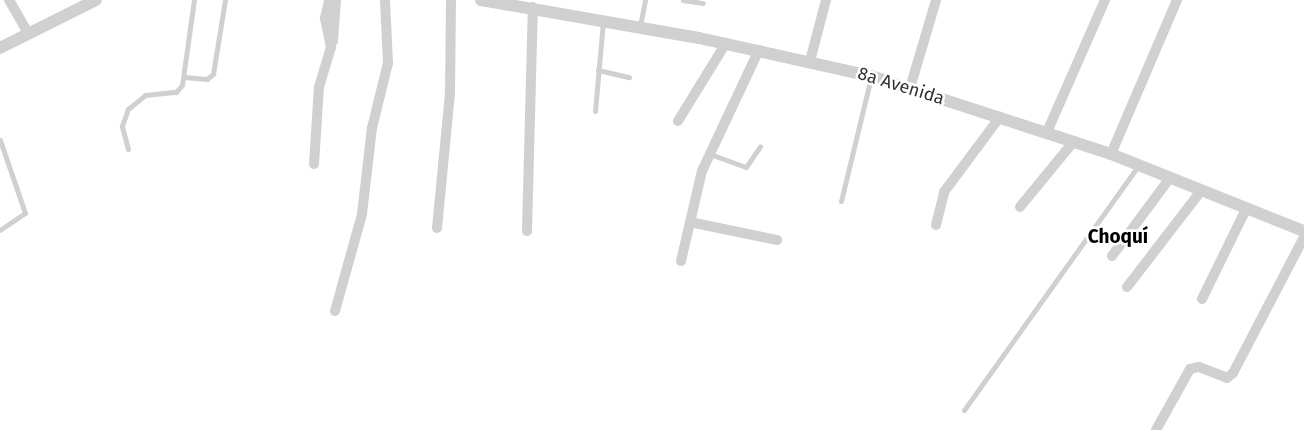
<!DOCTYPE html>
<meta charset="utf-8">
<style>
body{margin:0}
#map{position:relative;width:1304px;height:430px;overflow:hidden;background:#fff;font-family:"Fira Sans",sans-serif}
div>[style]{position:absolute}
.service>*{height:5px;margin:-2.5px;padding:0 2.5px;transform-origin:2.5px;border-radius:2.5px;background:#d0d0d0}
.minor>*{height:10px;margin:-5px;padding:0 5px;transform-origin:5px;border-radius:5px;background:#d0d0d0}
.tertiary>*{height:12px;margin:-6px;padding:0 6px;transform-origin:6px;border-radius:6px;background:#d0d0d0}
span{translate:-50% -50%;white-space:nowrap;text-align:center;line-height:1.15;-webkit-text-stroke:5px #fff;paint-order:stroke}
.street-label{font-size:18px;color:#333}
.neighbourhood-label{font-size:19px;color:#000;font-weight:700}
</style>
<div id="map">
<div class="service">
<div style="left:683px;top:0;width:20px;rotate:9deg"></div>
<div style="left:640px;top:26px;width:26px;rotate:-79deg"></div>
<div style="left:598px;top:70px;width:32px;rotate:13deg"></div>
<div style="left:184px;top:77px;width:23px;rotate:5deg"></div>
<div style="left:207px;top:79px;width:8px;rotate:-40deg"></div>
<div style="left:213px;top:74px;width:75px;rotate:-80.8deg"></div>
<div style="left:595px;top:111px;width:89px;rotate:-84.9deg"></div>
<div style="left:0;top:140px;width:77px;rotate:71.1deg"></div>
<div style="left:25px;top:213px;width:30px;rotate:146deg"></div>
<div style="left:128px;top:149px;width:24px;rotate:-105deg"></div>
<div style="left:122px;top:126px;width:18px;rotate:-71deg"></div>
<div style="left:128px;top:109px;width:22px;rotate:-39deg"></div>
<div style="left:145px;top:95px;width:31px;rotate:-6deg"></div>
<div style="left:176px;top:92px;width:9px;rotate:-49deg"></div>
<div style="left:182px;top:85px;width:86px;rotate:-82deg"></div>
<div style="left:710px;top:154px;width:38px;rotate:20deg"></div>
<div style="left:746px;top:167px;width:25px;rotate:-56deg"></div>
<div style="left:841px;top:201px;width:128px;rotate:-76.4deg"></div>
<div style="left:964px;top:410px;width:300px;rotate:-54.5deg"></div>
</div>
<div class="minor">
<div style="left:9px;top:0;width:39px;rotate:60deg"></div>
<div style="left:333px;top:41px;width:41px;rotate:-85.8deg"></div>
<div style="left:810px;top:61px;width:63px;rotate:-75.3deg"></div>
<div style="left:910px;top:88px;width:92px;rotate:-73.5deg"></div>
<div style="left:678px;top:121px;width:92px;rotate:-58.4deg"></div>
<div style="left:1047px;top:132px;width:144px;rotate:-66.3deg"></div>
<div style="left:1111px;top:154px;width:168px;rotate:-66.8deg"></div>
<div style="left:314px;top:164px;width:77px;rotate:-86.3deg"></div>
<div style="left:319px;top:87px;width:42px;rotate:-73.3deg"></div>
<div style="left:331px;top:47px;width:30px;rotate:-102deg"></div>
<div style="left:325px;top:18px;width:18px;rotate:-77deg"></div>
<div style="left:1020px;top:207px;width:85px;rotate:-50.7deg"></div>
<div style="left:690px;top:222px;width:89px;rotate:11.7deg"></div>
<div style="left:936px;top:225px;width:34px;rotate:-76deg"></div>
<div style="left:944px;top:192px;width:94px;rotate:-53.3deg"></div>
<div style="left:437px;top:228px;width:135px;rotate:-84.5deg"></div>
<div style="left:450px;top:94px;width:94px;rotate:-89.4deg"></div>
<div style="left:527px;top:231px;width:224px;rotate:-88.5deg"></div>
<div style="left:1112px;top:256px;width:97px;rotate:-53.4deg"></div>
<div style="left:681px;top:261px;width:92px;rotate:-76.9deg"></div>
<div style="left:702px;top:171px;width:134px;rotate:-64.8deg"></div>
<div style="left:1127px;top:287px;width:121px;rotate:-52.4deg"></div>
<div style="left:1202px;top:299px;width:100px;rotate:-63.9deg"></div>
<div style="left:335px;top:311px;width:101px;rotate:-74.4deg"></div>
<div style="left:362px;top:214px;width:87px;rotate:-83.4deg"></div>
<div style="left:372px;top:128px;width:67px;rotate:-76.2deg"></div>
<div style="left:388px;top:63px;width:63px;rotate:-92.7deg"></div>
<div style="left:1156px;top:430px;width:70px;rotate:-60.9deg"></div>
<div style="left:1190px;top:369px;width:9px;rotate:-13deg"></div>
<div style="left:1199px;top:367px;width:30px;rotate:21deg"></div>
<div style="left:1227px;top:378px;width:8px;rotate:-40deg"></div>
<div style="left:1233px;top:373px;width:153px;rotate:-62.4deg"></div>
</div>
<div class="tertiary">
<div style="left:481px;top:0;width:221px;rotate:9.9deg"></div>
<div style="left:699px;top:38px;width:176px;rotate:12.5deg"></div>
<div style="left:871px;top:76px;width:252px;rotate:18deg"></div>
<div style="left:1111px;top:154px;width:208px;rotate:21.8deg"></div>
<div style="left:0;top:48px;width:107px;rotate:-26.6deg"></div>
</div>
<div class="street-label">
<span style="left:901px;top:86px;rotate:17deg">8a Avenida</span>
</div>
<div class="neighbourhood-label">
<span style="left:1118px;top:237px">Choquí</span>
</div>
</div>
